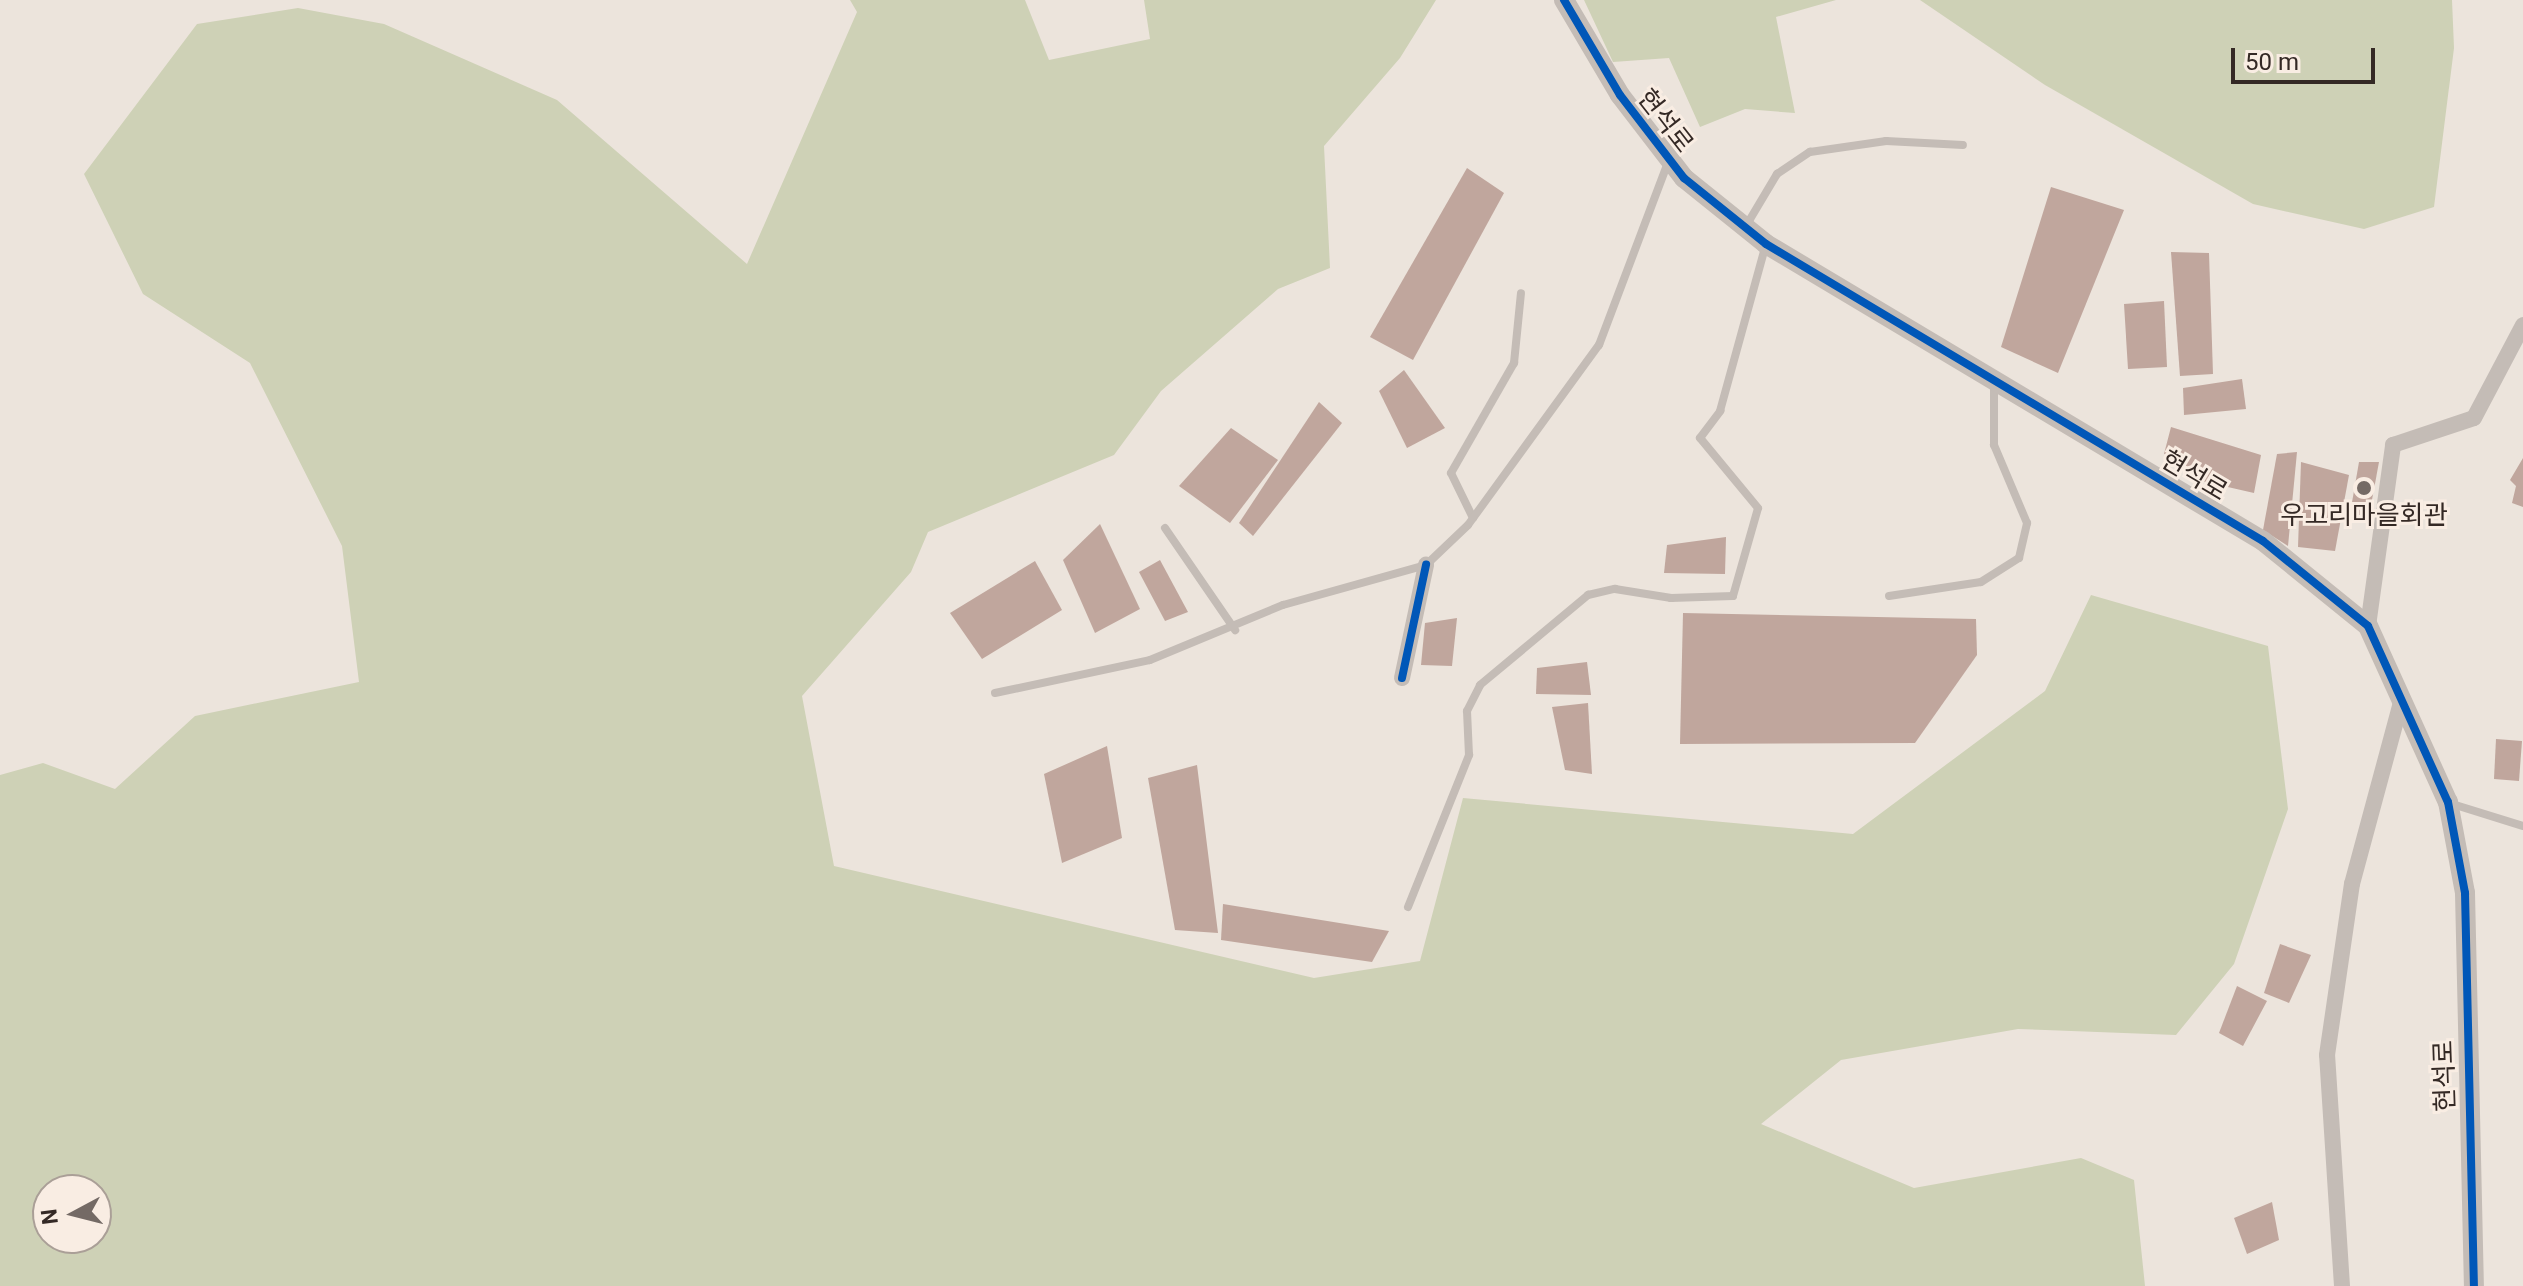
<!DOCTYPE html>
<meta charset="utf-8">
<style>
body{margin:0}
#map{position:relative;width:2523px;height:1286px;overflow:hidden;background:#ece4dc;font-family:Roboto,"Noto Sans KR",sans-serif}
div>[style]{position:absolute}
.green>*{inset:0;background:#ced1b6}
.building>*{inset:0;background:#c0a69d}
.service>*{height:8px;margin:-4px;padding:0 4px;transform-origin:4px;border-radius:4px;background:#c4bcb6}
.minor>*{height:16px;margin:-8px;padding:0 8px;transform-origin:8px;border-radius:8px;background:#c4bcb6}
.tertiary>*{height:20px;margin:-10px;padding:0 10px;transform-origin:10px;border-radius:10px;background:#c4bcb6}
.cycleway>*{height:8px;margin:-4px;padding:0 4px;transform-origin:4px;border-radius:4px;background:#0057b8}
.dots>*{width:22px;height:22px;translate:-50% -50%;box-sizing:border-box;border:4px solid #f9ede3;border-radius:50%}
span{translate:-50% -50%;white-space:nowrap;text-align:center;line-height:1.15;-webkit-text-stroke:6px #f9ede3;paint-order:stroke}
.street-label{font-size:26px;color:#342925}
.poi-label{font-size:26px;color:#342925}
.north{position:absolute;left:32px;top:1174px;width:80px;height:80px;box-sizing:border-box;background:#f9ede3;border:2px solid #aa9f97;border-radius:50%;rotate:263deg;font-size:22px;font-weight:700;line-height:32px;text-align:center;color:#342925}
.north::after{content:'';display:block;margin:auto;width:28px;height:36px;background:#746a65;clip-path:polygon(50% 0,100% 100%,50% 72%,0 100%)}
.scale{position:absolute;left:2231px;top:48px;width:144px;height:36px;box-sizing:border-box;border:4px solid #342925;border-top:0;padding-left:10px;font-size:24px;line-height:28px;white-space:nowrap;color:#342925;-webkit-text-stroke:6px #f9ede3;paint-order:stroke}
</style>
<div id="map">
<div class="green">
<div style="clip-path:polygon(evenodd,850px 0,1025px 0,1049px 60px,1150px 39px,1144px 0,1436px 0,1400px 58px,1324px 146px,1330px 268px,1278px 289px,1161px 391px,1114px 455px,928px 532px,911px 572px,802px 696px,834px 866px,1314px 978px,1420px 961px,1463px 798px,1853px 834px,2045px 691px,2091px 595px,2268px 646px,2288px 809px,2234px 964px,2176px 1035px,2018px 1029px,1841px 1060px,1761px 1124px,1914px 1188px,2081px 1158px,2134px 1180px,2145px 1286px,0 1286px,0 775px,43px 763px,115px 789px,195px 716px,359px 682px,342px 546px,250px 363px,143px 294px,84px 174px,197px 24px,298px 8px,384px 24px,557px 100px,747px 264px,857px 12px,850px 0,48px 1190px,96px 1190px,96px 1238px,48px 1238px,48px 1190px)"></div>
<div style="clip-path:polygon(1584px 0,1836px 0,1776px 17px,1795px 113px,1745px 109px,1700px 127px,1669px 58px,1613px 62px)"></div>
<div style="clip-path:polygon(1920px 0,2452px 0,2454px 48px,2434px 207px,2364px 229px,2253px 204px,2045px 85px)"></div>
</div>
<div class="building">
<div style="clip-path:polygon(1467px 168px,1504px 193px,1413px 360px,1370px 337px)"></div>
<div style="clip-path:polygon(2051px 187px,2124px 210px,2058px 373px,2001px 347px)"></div>
<div style="clip-path:polygon(2171px 252px,2209px 253px,2213px 374px,2180px 376px)"></div>
<div style="clip-path:polygon(2164px 301px,2167px 367px,2128px 369px,2124px 304px)"></div>
<div style="clip-path:polygon(1404px 370px,1445px 428px,1407px 448px,1379px 391px)"></div>
<div style="clip-path:polygon(2242px 379px,2246px 409px,2184px 415px,2183px 388px)"></div>
<div style="clip-path:polygon(1319px 402px,1342px 423px,1253px 536px,1239px 523px)"></div>
<div style="clip-path:polygon(2171px 427px,2261px 455px,2254px 493px,2184px 477px,2186px 461px,2164px 454px)"></div>
<div style="clip-path:polygon(1231px 428px,1278px 460px,1230px 523px,1179px 486px)"></div>
<div style="clip-path:polygon(2297px 452px,2288px 546px,2263px 530px,2277px 454px)"></div>
<div style="clip-path:polygon(2523px 458px,2523px 507px,2512px 503px,2516px 486px,2510px 480px)"></div>
<div style="clip-path:polygon(2301px 462px,2349px 475px,2335px 551px,2298px 547px)"></div>
<div style="clip-path:polygon(2359px 462px,2379px 462px,2369px 516px,2350px 514px)"></div>
<div style="clip-path:polygon(1100px 524px,1140px 609px,1095px 633px,1063px 560px)"></div>
<div style="clip-path:polygon(1726px 537px,1725px 574px,1664px 573px,1667px 545px)"></div>
<div style="clip-path:polygon(1160px 560px,1188px 612px,1165px 621px,1139px 572px)"></div>
<div style="clip-path:polygon(1035px 561px,1062px 610px,982px 659px,950px 613px)"></div>
<div style="clip-path:polygon(1683px 613px,1976px 619px,1977px 655px,1915px 743px,1680px 744px)"></div>
<div style="clip-path:polygon(1457px 618px,1452px 666px,1421px 665px,1425px 623px)"></div>
<div style="clip-path:polygon(1587px 662px,1591px 695px,1536px 694px,1537px 668px)"></div>
<div style="clip-path:polygon(1588px 703px,1592px 774px,1565px 770px,1552px 707px)"></div>
<div style="clip-path:polygon(2496px 739px,2522px 741px,2519px 781px,2494px 779px)"></div>
<div style="clip-path:polygon(1107px 746px,1122px 838px,1062px 863px,1044px 774px)"></div>
<div style="clip-path:polygon(1197px 765px,1218px 933px,1175px 930px,1148px 778px)"></div>
<div style="clip-path:polygon(1223px 904px,1389px 931px,1372px 962px,1221px 940px)"></div>
<div style="clip-path:polygon(2280px 944px,2311px 955px,2289px 1003px,2264px 993px)"></div>
<div style="clip-path:polygon(2237px 986px,2267px 1001px,2243px 1046px,2219px 1033px)"></div>
<div style="clip-path:polygon(2272px 1202px,2279px 1240px,2247px 1254px,2234px 1218px)"></div>
</div>
<div class="service">
<div style="left:1746px;top:226px;width:61px;rotate:-59.2deg"></div>
<div style="left:1777px;top:174px;width:40px;rotate:-34deg"></div>
<div style="left:1810px;top:152px;width:77px;rotate:-8.2deg"></div>
<div style="left:1886px;top:141px;width:77px;rotate:3deg"></div>
<div style="left:1473px;top:518px;width:50px;rotate:-116.1deg"></div>
<div style="left:1451px;top:473px;width:127px;rotate:-60.2deg"></div>
<div style="left:1514px;top:363px;width:70px;rotate:-84.3deg"></div>
<div style="left:1165px;top:528px;width:124px;rotate:55.5deg"></div>
<div style="left:1889px;top:596px;width:93px;rotate:-8.7deg"></div>
<div style="left:1981px;top:582px;width:45px;rotate:-32.3deg"></div>
<div style="left:2019px;top:558px;width:36px;rotate:-77deg"></div>
<div style="left:2027px;top:523px;width:85px;rotate:-112.9deg"></div>
<div style="left:1994px;top:445px;width:64px;rotate:-90deg"></div>
<div style="left:995px;top:693px;width:158px;rotate:-12deg"></div>
<div style="left:1150px;top:660px;width:144px;rotate:-22.5deg"></div>
<div style="left:1283px;top:605px;width:148px;rotate:-15.6deg"></div>
<div style="left:1426px;top:565px;width:58px;rotate:-43.6deg"></div>
<div style="left:1468px;top:525px;width:223px;rotate:-54deg"></div>
<div style="left:1599px;top:345px;width:198px;rotate:-69.3deg"></div>
<div style="left:2449px;top:803px;width:77px;rotate:17.3deg"></div>
<div style="left:1408px;top:907px;width:164px;rotate:-68.1deg"></div>
<div style="left:1469px;top:755px;width:44px;rotate:-92.6deg"></div>
<div style="left:1467px;top:711px;width:29px;rotate:-63deg"></div>
<div style="left:1480px;top:685px;width:141px;rotate:-39.8deg"></div>
<div style="left:1588px;top:595px;width:28px;rotate:-13deg"></div>
<div style="left:1615px;top:589px;width:57px;rotate:9.1deg"></div>
<div style="left:1671px;top:598px;width:62px;rotate:-1.8deg"></div>
<div style="left:1733px;top:596px;width:91px;rotate:-74.1deg"></div>
<div style="left:1758px;top:508px;width:91px;rotate:-129.6deg"></div>
<div style="left:1700px;top:438px;width:34px;rotate:-53deg"></div>
<div style="left:1720px;top:411px;width:173px;rotate:-74.6deg"></div>
</div>
<div class="minor">
<div style="left:2368px;top:626px;width:183px;rotate:-82.1deg"></div>
<div style="left:2393px;top:445px;width:85px;rotate:-18.4deg"></div>
<div style="left:2474px;top:418px;width:105px;rotate:-62.2deg"></div>
<div style="left:1402px;top:678px;width:116px;rotate:-78deg"></div>
<div style="left:2342px;top:1286px;width:231px;rotate:-93.7deg"></div>
<div style="left:2327px;top:1055px;width:173px;rotate:-81.7deg"></div>
<div style="left:2352px;top:884px;width:192px;rotate:-74.9deg"></div>
</div>
<div class="tertiary">
<div style="left:1564px;top:0;width:110px;rotate:59.5deg"></div>
<div style="left:1620px;top:95px;width:105px;rotate:52.4deg"></div>
<div style="left:1684px;top:178px;width:105px;rotate:38.8deg"></div>
<div style="left:1766px;top:244px;width:579px;rotate:30.86deg"></div>
<div style="left:2263px;top:541px;width:135px;rotate:39deg"></div>
<div style="left:2368px;top:626px;width:193px;rotate:65.6deg"></div>
<div style="left:2448px;top:802px;width:93px;rotate:79.4deg"></div>
<div style="left:2465px;top:893px;width:393px;rotate:88.7deg"></div>
</div>
<div class="cycleway">
<div style="left:1564px;top:0;width:110px;rotate:59.5deg"></div>
<div style="left:1620px;top:95px;width:105px;rotate:52.4deg"></div>
<div style="left:1684px;top:178px;width:105px;rotate:38.8deg"></div>
<div style="left:1766px;top:244px;width:579px;rotate:30.86deg"></div>
<div style="left:2263px;top:541px;width:135px;rotate:39deg"></div>
<div style="left:2368px;top:626px;width:193px;rotate:65.6deg"></div>
<div style="left:2448px;top:802px;width:93px;rotate:79.4deg"></div>
<div style="left:2465px;top:893px;width:393px;rotate:88.7deg"></div>
<div style="left:1402px;top:678px;width:116px;rotate:-78deg"></div>
</div>
<div class="dots">
<div style="left:2364px;top:488px;background:#746a65"></div>
</div>
<div class="street-label">
<span style="left:1665px;top:121px;rotate:52deg">현석로</span>
<span style="left:2194px;top:476px;rotate:31deg">현석로</span>
<span style="left:2445px;top:1076px;rotate:-92deg">현석로</span>
</div>
<div class="poi-label">
<span style="left:2364px;top:516px">우고리마을회관</span>
</div>
<div class="north">N</div>
<div class="scale">50 m</div>
</div>
